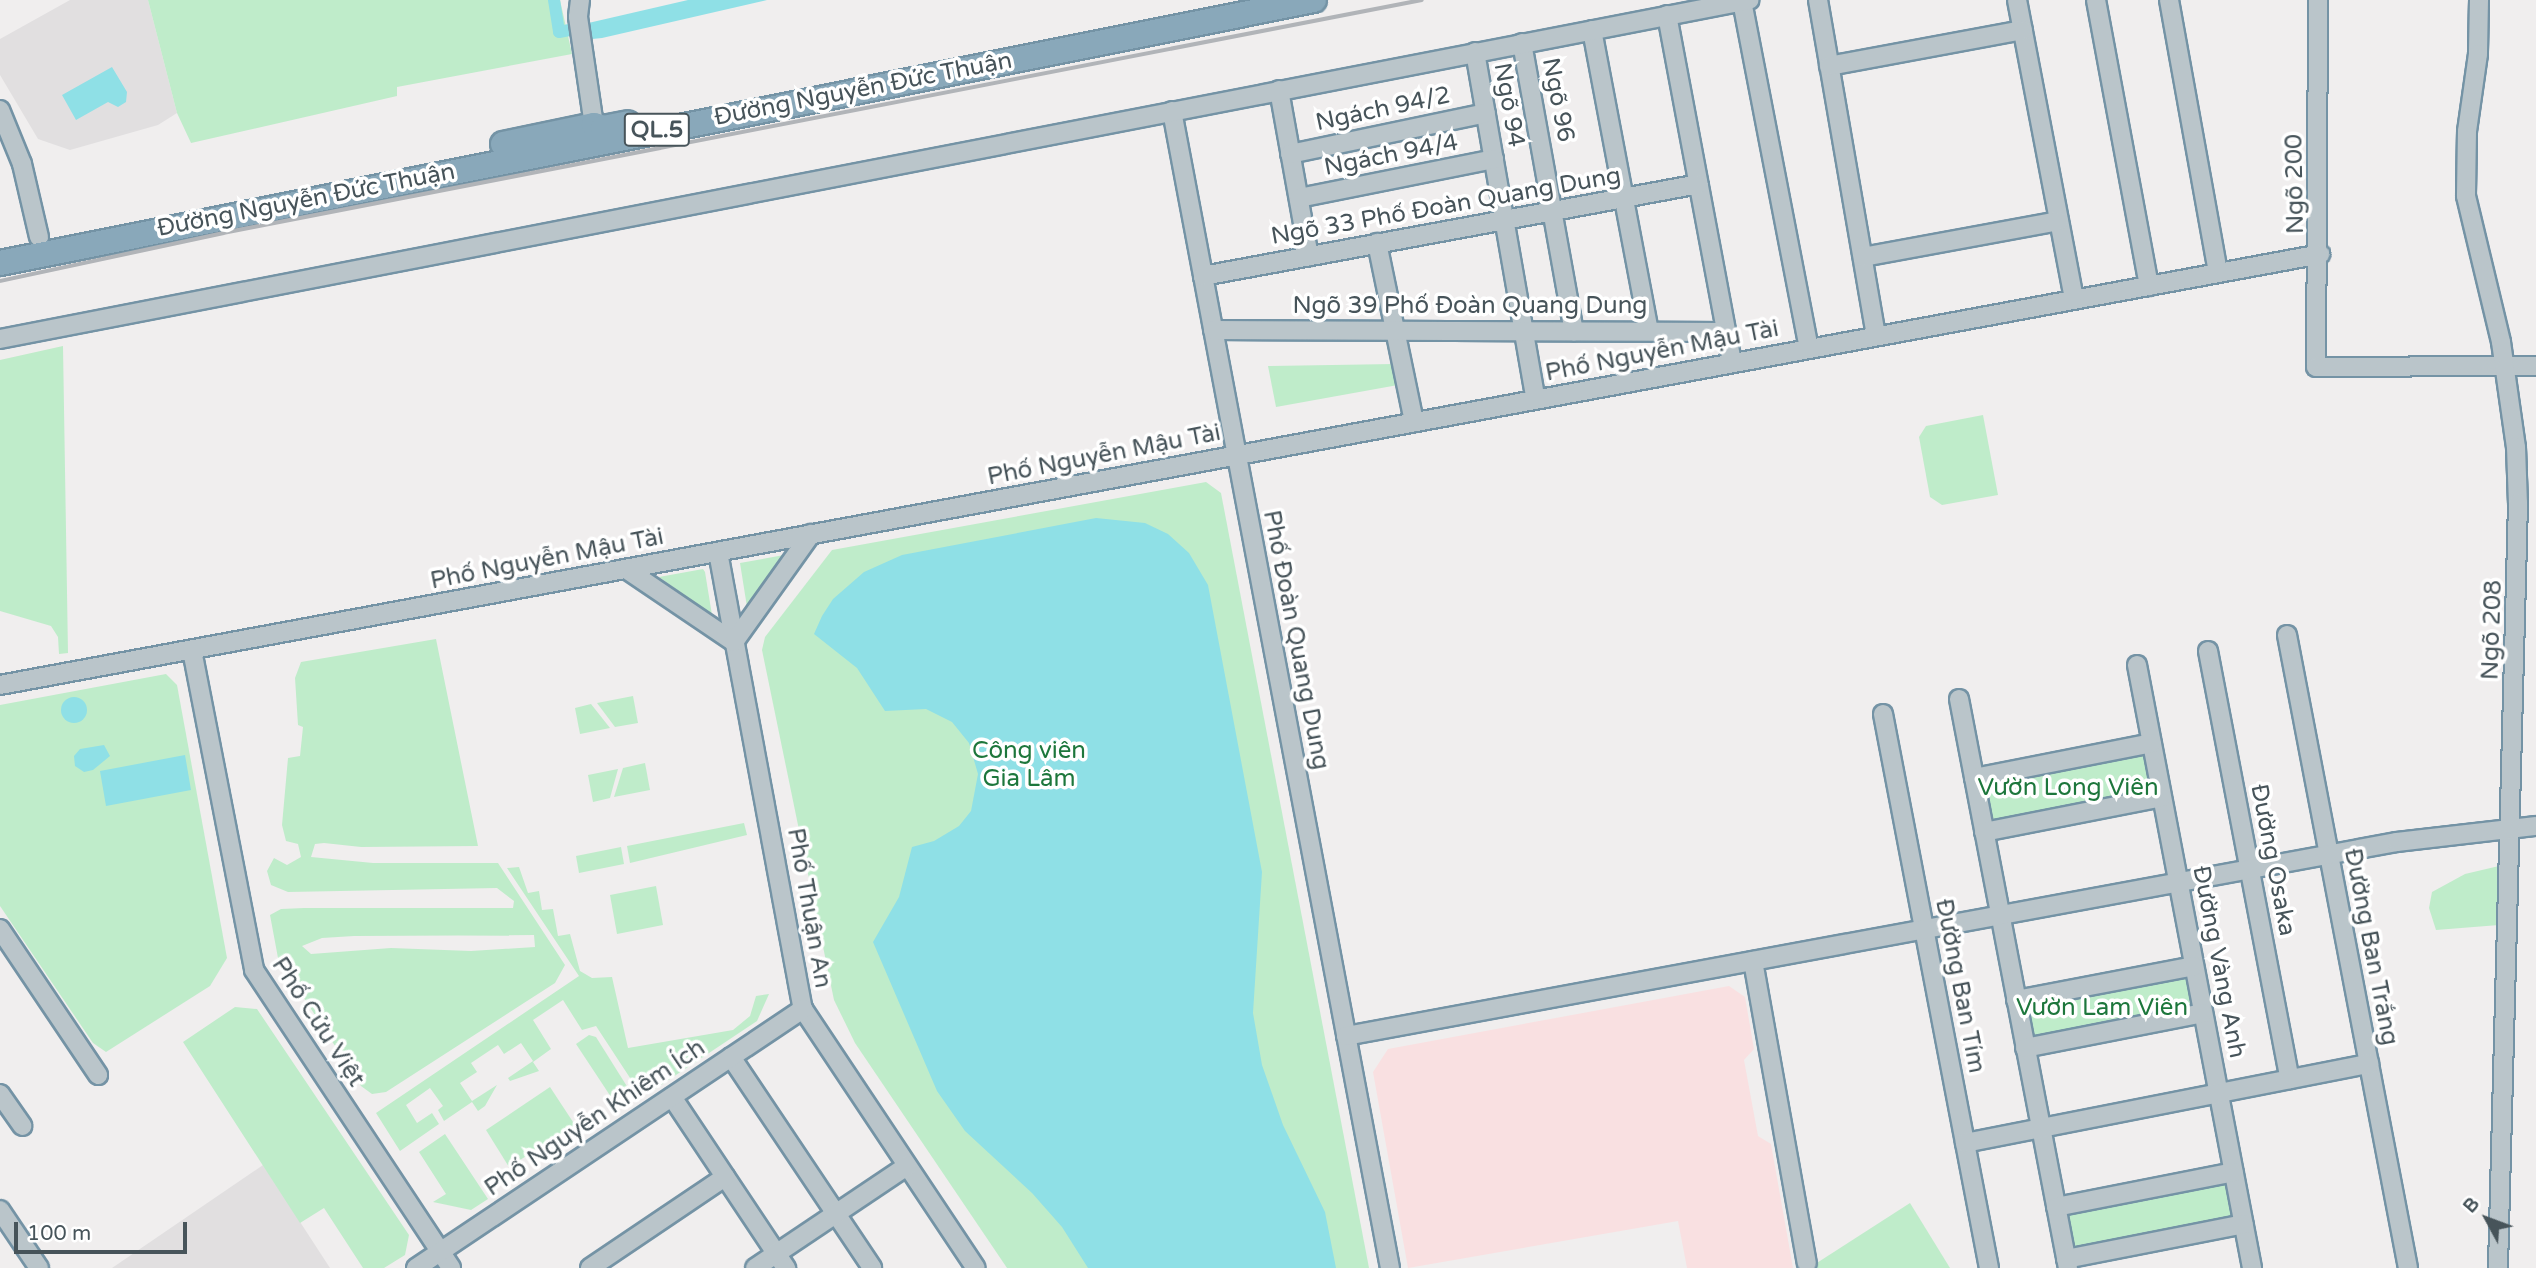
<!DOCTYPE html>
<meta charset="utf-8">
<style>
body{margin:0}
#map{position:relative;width:2536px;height:1268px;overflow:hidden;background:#f0eeee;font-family:"Varela Round",sans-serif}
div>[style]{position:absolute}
.education>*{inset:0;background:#e1dfe0}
.medical>*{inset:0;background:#f9e0e1}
.green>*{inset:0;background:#bfecca}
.water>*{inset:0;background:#8fe0e6}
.round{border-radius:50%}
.canal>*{height:12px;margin:-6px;padding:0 6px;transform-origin:6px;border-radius:6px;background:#8fe0e6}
.roads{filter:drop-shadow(2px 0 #7493a5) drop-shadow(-2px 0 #7493a5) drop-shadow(0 2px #7493a5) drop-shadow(0 -2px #7493a5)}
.minor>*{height:18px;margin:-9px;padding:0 9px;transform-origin:9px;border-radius:9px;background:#bac5ca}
.highway>*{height:24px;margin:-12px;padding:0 12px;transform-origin:12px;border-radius:12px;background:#89a8ba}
.rail>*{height:3.5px;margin:-1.75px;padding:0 1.75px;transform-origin:1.75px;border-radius:1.75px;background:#b1b4b8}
span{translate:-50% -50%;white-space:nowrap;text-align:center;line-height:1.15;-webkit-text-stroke:7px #fff;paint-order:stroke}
.shield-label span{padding:2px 5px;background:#fff;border:2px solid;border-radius:5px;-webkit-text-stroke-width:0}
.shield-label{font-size:23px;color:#47545a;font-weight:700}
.street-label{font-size:24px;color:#47545a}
.park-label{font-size:24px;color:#1d773c}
.north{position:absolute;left:2452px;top:1184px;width:70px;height:70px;-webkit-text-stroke:5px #fff;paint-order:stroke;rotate:311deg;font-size:19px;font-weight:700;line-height:28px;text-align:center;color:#47545a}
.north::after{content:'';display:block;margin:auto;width:24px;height:32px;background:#47545a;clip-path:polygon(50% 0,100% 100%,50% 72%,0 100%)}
.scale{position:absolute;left:14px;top:1222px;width:173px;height:32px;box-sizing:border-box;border:4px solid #47545a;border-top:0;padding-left:9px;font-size:21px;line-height:24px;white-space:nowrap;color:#47545a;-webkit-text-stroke:5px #fff;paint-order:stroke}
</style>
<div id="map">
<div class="education">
<div style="clip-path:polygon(70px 0,148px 0,177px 113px,158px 125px,70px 150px,38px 139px,0 75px,0 39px)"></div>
<div style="clip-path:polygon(263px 1165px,330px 1268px,112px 1268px)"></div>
</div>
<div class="medical">
<div style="clip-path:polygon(1729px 986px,1745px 997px,1754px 1049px,1744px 1060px,1758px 1136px,1771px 1144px,1793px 1268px,1687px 1268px,1678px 1221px,1408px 1268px,1373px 1072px,1388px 1049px)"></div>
</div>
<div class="green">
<div style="clip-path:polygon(148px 0,560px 0,572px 54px,397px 87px,397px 96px,191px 143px,177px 113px)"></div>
<div style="clip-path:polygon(63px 346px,68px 653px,59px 654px,58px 637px,51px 626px,0 611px,0 360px)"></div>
<div style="clip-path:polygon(1394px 364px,1398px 385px,1276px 407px,1268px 366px)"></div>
<div style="clip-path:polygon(1983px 415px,1998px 495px,1942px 505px,1930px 497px,1919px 437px,1926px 426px)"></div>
<div style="clip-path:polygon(1206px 482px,1221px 493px,1369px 1268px,1007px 1268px,855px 1043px,834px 1000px,762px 650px,765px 637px,832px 550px)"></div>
<div style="clip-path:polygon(784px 555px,747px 607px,740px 563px)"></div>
<div style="clip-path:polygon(703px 569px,705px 572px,712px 615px,659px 577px)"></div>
<div style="clip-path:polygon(evenodd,436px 639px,478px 846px,361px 847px,324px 843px,315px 844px,311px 857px,373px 863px,498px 863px,565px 965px,555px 983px,386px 1092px,372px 1094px,361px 1086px,278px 958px,270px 915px,281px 909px,304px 908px,513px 908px,514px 901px,497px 888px,288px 892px,271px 885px,267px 871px,274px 858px,287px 865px,301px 857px,298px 844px,286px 841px,282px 825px,288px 758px,300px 756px,303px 727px,298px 725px,295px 678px,301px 662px,436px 639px,534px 935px,535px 947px,471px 951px,391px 948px,311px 954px,302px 946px,322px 938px,354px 936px,534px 935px)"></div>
<div style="clip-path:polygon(166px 674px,177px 685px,227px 958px,210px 986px,106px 1052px,93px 1043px,0 906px,0 705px)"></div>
<div style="clip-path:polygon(633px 696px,638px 723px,615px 727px,597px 703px)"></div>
<div style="clip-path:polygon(591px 704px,610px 728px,580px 734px,575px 708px)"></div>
<div style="clip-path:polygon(2152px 743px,2162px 797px,1984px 832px,1974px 778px)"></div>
<div style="clip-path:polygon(645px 763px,650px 790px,614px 797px,623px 768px)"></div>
<div style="clip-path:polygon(618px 769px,610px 798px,593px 802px,588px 775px)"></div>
<div style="clip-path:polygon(744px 823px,747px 835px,630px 863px,627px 846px)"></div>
<div style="clip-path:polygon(621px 847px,624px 864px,579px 873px,576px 856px)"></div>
<div style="clip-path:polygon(2499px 866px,2499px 925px,2436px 930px,2429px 908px,2432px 892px,2465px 874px)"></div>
<div style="clip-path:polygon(519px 867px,528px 893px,539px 891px,542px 910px,553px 909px,558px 936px,570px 934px,580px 971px,592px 978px,612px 977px,628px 1048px,733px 1030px,750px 1016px,756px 996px,769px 994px,757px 1021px,655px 1089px,648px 1078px,634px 1084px,596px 1026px,582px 1030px,563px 1000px,533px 1020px,551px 1049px,533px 1062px,539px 1071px,510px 1081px,508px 1078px,533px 1061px,521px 1043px,504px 1054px,498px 1045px,471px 1063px,477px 1072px,460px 1083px,472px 1101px,497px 1085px,485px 1106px,478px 1111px,472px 1102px,444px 1121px,438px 1110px,443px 1106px,430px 1088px,406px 1105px,417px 1123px,432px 1113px,439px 1124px,400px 1151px,376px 1113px,579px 976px,507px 868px)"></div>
<div style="clip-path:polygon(656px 886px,663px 925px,617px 934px,610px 895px)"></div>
<div style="clip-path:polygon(2194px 966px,2203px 1013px,2025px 1048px,2016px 1000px)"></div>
<div style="clip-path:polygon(235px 1007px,257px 1009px,409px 1235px,405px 1255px,384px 1268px,363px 1268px,324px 1208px,300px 1223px,183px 1042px)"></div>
<div style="clip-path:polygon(589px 1035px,596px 1037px,628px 1088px,613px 1100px,576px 1044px)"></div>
<div style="clip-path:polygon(550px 1087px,575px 1125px,509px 1167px,486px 1130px)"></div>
<div style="clip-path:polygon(445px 1134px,488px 1199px,471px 1210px,433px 1202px,446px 1194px,419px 1152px)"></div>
<div style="clip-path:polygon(2225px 1180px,2233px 1220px,2075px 1251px,2067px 1212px)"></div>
<div style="clip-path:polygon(1910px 1203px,1950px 1268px,1809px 1268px)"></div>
</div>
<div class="water">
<div style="clip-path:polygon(688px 0,767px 0,602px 38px,573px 41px,570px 34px,571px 27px)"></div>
<div style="clip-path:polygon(112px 67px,127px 92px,126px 102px,118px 107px,108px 102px,76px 120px,62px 95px)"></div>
<div style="clip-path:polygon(1096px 518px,1145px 523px,1168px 534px,1189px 553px,1208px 585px,1262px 872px,1253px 1013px,1262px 1065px,1283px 1125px,1325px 1212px,1336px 1268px,1088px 1268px,1062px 1227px,1032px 1193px,965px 1131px,937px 1091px,873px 942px,899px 897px,912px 847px,934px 841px,959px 826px,971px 811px,978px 774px,969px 743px,952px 722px,926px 709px,885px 711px,857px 668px,814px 634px,822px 616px,833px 599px,864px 572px,902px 555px)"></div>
<div class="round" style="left:61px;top:697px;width:26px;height:26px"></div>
<div style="clip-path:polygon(104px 745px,110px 756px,93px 770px,84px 772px,75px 766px,74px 756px,80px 749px)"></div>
<div style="clip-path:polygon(185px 755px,191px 790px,106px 806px,100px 771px)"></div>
</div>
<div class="canal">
<div style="left:554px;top:0;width:32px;rotate:81deg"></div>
<div style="left:559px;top:32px;width:26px;rotate:-11deg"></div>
</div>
<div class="roads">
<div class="minor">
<div style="left:580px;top:0;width:17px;rotate:97deg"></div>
<div style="left:578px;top:17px;width:109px;rotate:81.6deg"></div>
<div style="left:1818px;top:0;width:341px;rotate:80.2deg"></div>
<div style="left:2017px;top:0;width:305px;rotate:79.2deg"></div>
<div style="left:2096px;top:0;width:291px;rotate:79.5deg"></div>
<div style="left:2169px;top:0;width:277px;rotate:79.8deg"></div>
<div style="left:2318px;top:0;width:367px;rotate:90.3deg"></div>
<div style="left:2316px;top:367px;width:220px;rotate:-0.3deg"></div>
<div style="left:2479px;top:0;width:54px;rotate:91.1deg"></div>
<div style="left:2478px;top:54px;width:78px;rotate:98.1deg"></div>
<div style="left:2467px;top:131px;width:65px;rotate:90.9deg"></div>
<div style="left:2466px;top:196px;width:150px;rotate:76.5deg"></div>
<div style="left:2501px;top:342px;width:106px;rotate:81.9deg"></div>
<div style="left:2516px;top:447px;width:56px;rotate:88deg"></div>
<div style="left:2518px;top:503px;width:765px;rotate:91.5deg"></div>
<div style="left:1742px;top:1px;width:354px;rotate:79.1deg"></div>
<div style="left:1667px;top:15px;width:354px;rotate:79.4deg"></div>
<div style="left:1592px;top:30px;width:306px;rotate:79.3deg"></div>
<div style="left:1522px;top:43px;width:293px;rotate:79.8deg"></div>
<div style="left:1475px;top:52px;width:353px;rotate:80.1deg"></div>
<div style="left:1829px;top:66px;width:197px;rotate:-10.5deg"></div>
<div style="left:1279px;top:90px;width:169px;rotate:79.8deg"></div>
<div style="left:0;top:110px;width:58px;rotate:67.8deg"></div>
<div style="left:22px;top:164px;width:75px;rotate:76.9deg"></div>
<div style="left:1172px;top:111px;width:1177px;rotate:79.33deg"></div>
<div style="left:1290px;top:154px;width:200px;rotate:-11.8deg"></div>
<div style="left:1299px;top:198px;width:199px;rotate:-11.3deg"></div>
<div style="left:1377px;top:243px;width:183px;rotate:78.3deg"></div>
<div style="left:1863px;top:257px;width:199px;rotate:-10.4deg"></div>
<div style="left:1203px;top:276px;width:504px;rotate:-10.51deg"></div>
<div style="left:1213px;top:330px;width:513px;rotate:0.22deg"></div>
<div style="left:0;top:339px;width:1782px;rotate:-10.97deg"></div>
<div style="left:718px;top:552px;width:465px;rotate:79.5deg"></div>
<div style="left:803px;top:1009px;width:311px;rotate:56.3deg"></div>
<div style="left:626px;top:569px;width:130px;rotate:34.1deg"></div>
<div style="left:2287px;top:635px;width:644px;rotate:79.18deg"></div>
<div style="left:734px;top:642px;width:133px;rotate:-54.5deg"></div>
<div style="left:192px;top:650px;width:326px;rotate:79deg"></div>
<div style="left:254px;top:970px;width:357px;rotate:56.5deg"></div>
<div style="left:2208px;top:651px;width:436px;rotate:79.2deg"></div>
<div style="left:2137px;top:665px;width:614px;rotate:79.2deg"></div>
<div style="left:0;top:685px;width:2360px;rotate:-10.52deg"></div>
<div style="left:1959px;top:699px;width:579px;rotate:79.16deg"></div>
<div style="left:1883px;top:714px;width:564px;rotate:79.17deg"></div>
<div style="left:1974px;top:778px;width:181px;rotate:-11.1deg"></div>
<div style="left:1984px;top:832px;width:181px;rotate:-11.1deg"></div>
<div style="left:0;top:929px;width:176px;rotate:56.1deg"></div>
<div style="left:1753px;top:961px;width:307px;rotate:79.9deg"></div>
<div style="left:2016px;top:1000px;width:181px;rotate:-10.8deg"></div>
<div style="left:1346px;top:1036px;width:1069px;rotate:-10.46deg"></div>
<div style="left:2397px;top:842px;width:140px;rotate:-6.6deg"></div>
<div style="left:2025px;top:1048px;width:181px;rotate:-11.1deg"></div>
<div style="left:731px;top:1057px;width:254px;rotate:56.2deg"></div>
<div style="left:0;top:1094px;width:39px;rotate:55deg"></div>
<div style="left:672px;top:1097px;width:206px;rotate:56.3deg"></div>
<div style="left:1965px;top:1143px;width:412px;rotate:-11.1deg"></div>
<div style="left:2056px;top:1207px;width:181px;rotate:-11.1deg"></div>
<div style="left:0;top:1210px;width:70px;rotate:56.1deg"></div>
<div style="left:2066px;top:1259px;width:181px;rotate:-11.1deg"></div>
<div style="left:416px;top:1268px;width:466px;rotate:-33.8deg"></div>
<div style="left:590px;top:1268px;width:163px;rotate:-34deg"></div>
<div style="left:755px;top:1268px;width:183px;rotate:-33.9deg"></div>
</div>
<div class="highway">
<div style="left:503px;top:144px;width:93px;rotate:-11.8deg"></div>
<div style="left:594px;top:125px;width:9px;rotate:18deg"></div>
<div style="left:603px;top:128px;width:25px;rotate:-11deg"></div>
<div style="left:0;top:263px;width:1340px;rotate:-11.32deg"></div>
</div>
</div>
<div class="rail">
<div style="left:0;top:281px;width:228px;rotate:-12.1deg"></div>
<div style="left:223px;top:233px;width:1221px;rotate:-11deg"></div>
</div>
<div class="shield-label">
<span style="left:657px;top:130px">QL.5</span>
</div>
<div class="street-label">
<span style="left:863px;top:89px;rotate:-11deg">Đường Nguyễn Đức Thuận</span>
<span style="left:1558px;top:100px;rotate:79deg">Ngõ 96</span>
<span style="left:1509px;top:105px;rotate:80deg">Ngõ 94</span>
<span style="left:1383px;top:109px;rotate:-12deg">Ngách 94/2</span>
<span style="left:1391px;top:155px;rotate:-11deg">Ngách 94/4</span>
<span style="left:2295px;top:184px;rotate:-91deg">Ngõ 200</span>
<span style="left:306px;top:200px;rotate:-11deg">Đường Nguyễn Đức Thuận</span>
<span style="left:1446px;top:206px;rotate:-10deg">Ngõ 33 Phố Đoàn Quang Dung</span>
<span style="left:1470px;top:306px">Ngõ 39 Phố Đoàn Quang Dung</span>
<span style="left:1662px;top:351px;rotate:-11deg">Phố Nguyễn Mậu Tài</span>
<span style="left:1104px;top:455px;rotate:-11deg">Phố Nguyễn Mậu Tài</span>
<span style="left:547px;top:559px;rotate:-11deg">Phố Nguyễn Mậu Tài</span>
<span style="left:2492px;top:630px;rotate:-88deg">Ngõ 208</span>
<span style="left:1296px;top:640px;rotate:79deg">Phố Đoàn Quang Dung</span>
<span style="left:2273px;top:860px;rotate:79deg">Đường Osaka</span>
<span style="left:809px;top:908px;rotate:80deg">Phố Thuận An</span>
<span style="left:2371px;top:947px;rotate:79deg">Đường Ban Trắng</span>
<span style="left:2219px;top:962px;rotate:79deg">Đường Vàng Anh</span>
<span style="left:1960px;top:986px;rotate:79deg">Đường Ban Tím</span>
<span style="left:318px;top:1022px;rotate:57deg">Phố Cửu Việt</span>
<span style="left:595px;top:1118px;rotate:-34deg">Phố Nguyễn Khiêm Ích</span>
</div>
<div class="park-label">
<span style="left:1029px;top:765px">Công viên<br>Gia Lâm</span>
<span style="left:2068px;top:788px">Vườn Long Viên</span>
<span style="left:2102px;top:1008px">Vườn Lam Viên</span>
</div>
<div class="north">B</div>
<div class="scale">100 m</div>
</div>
